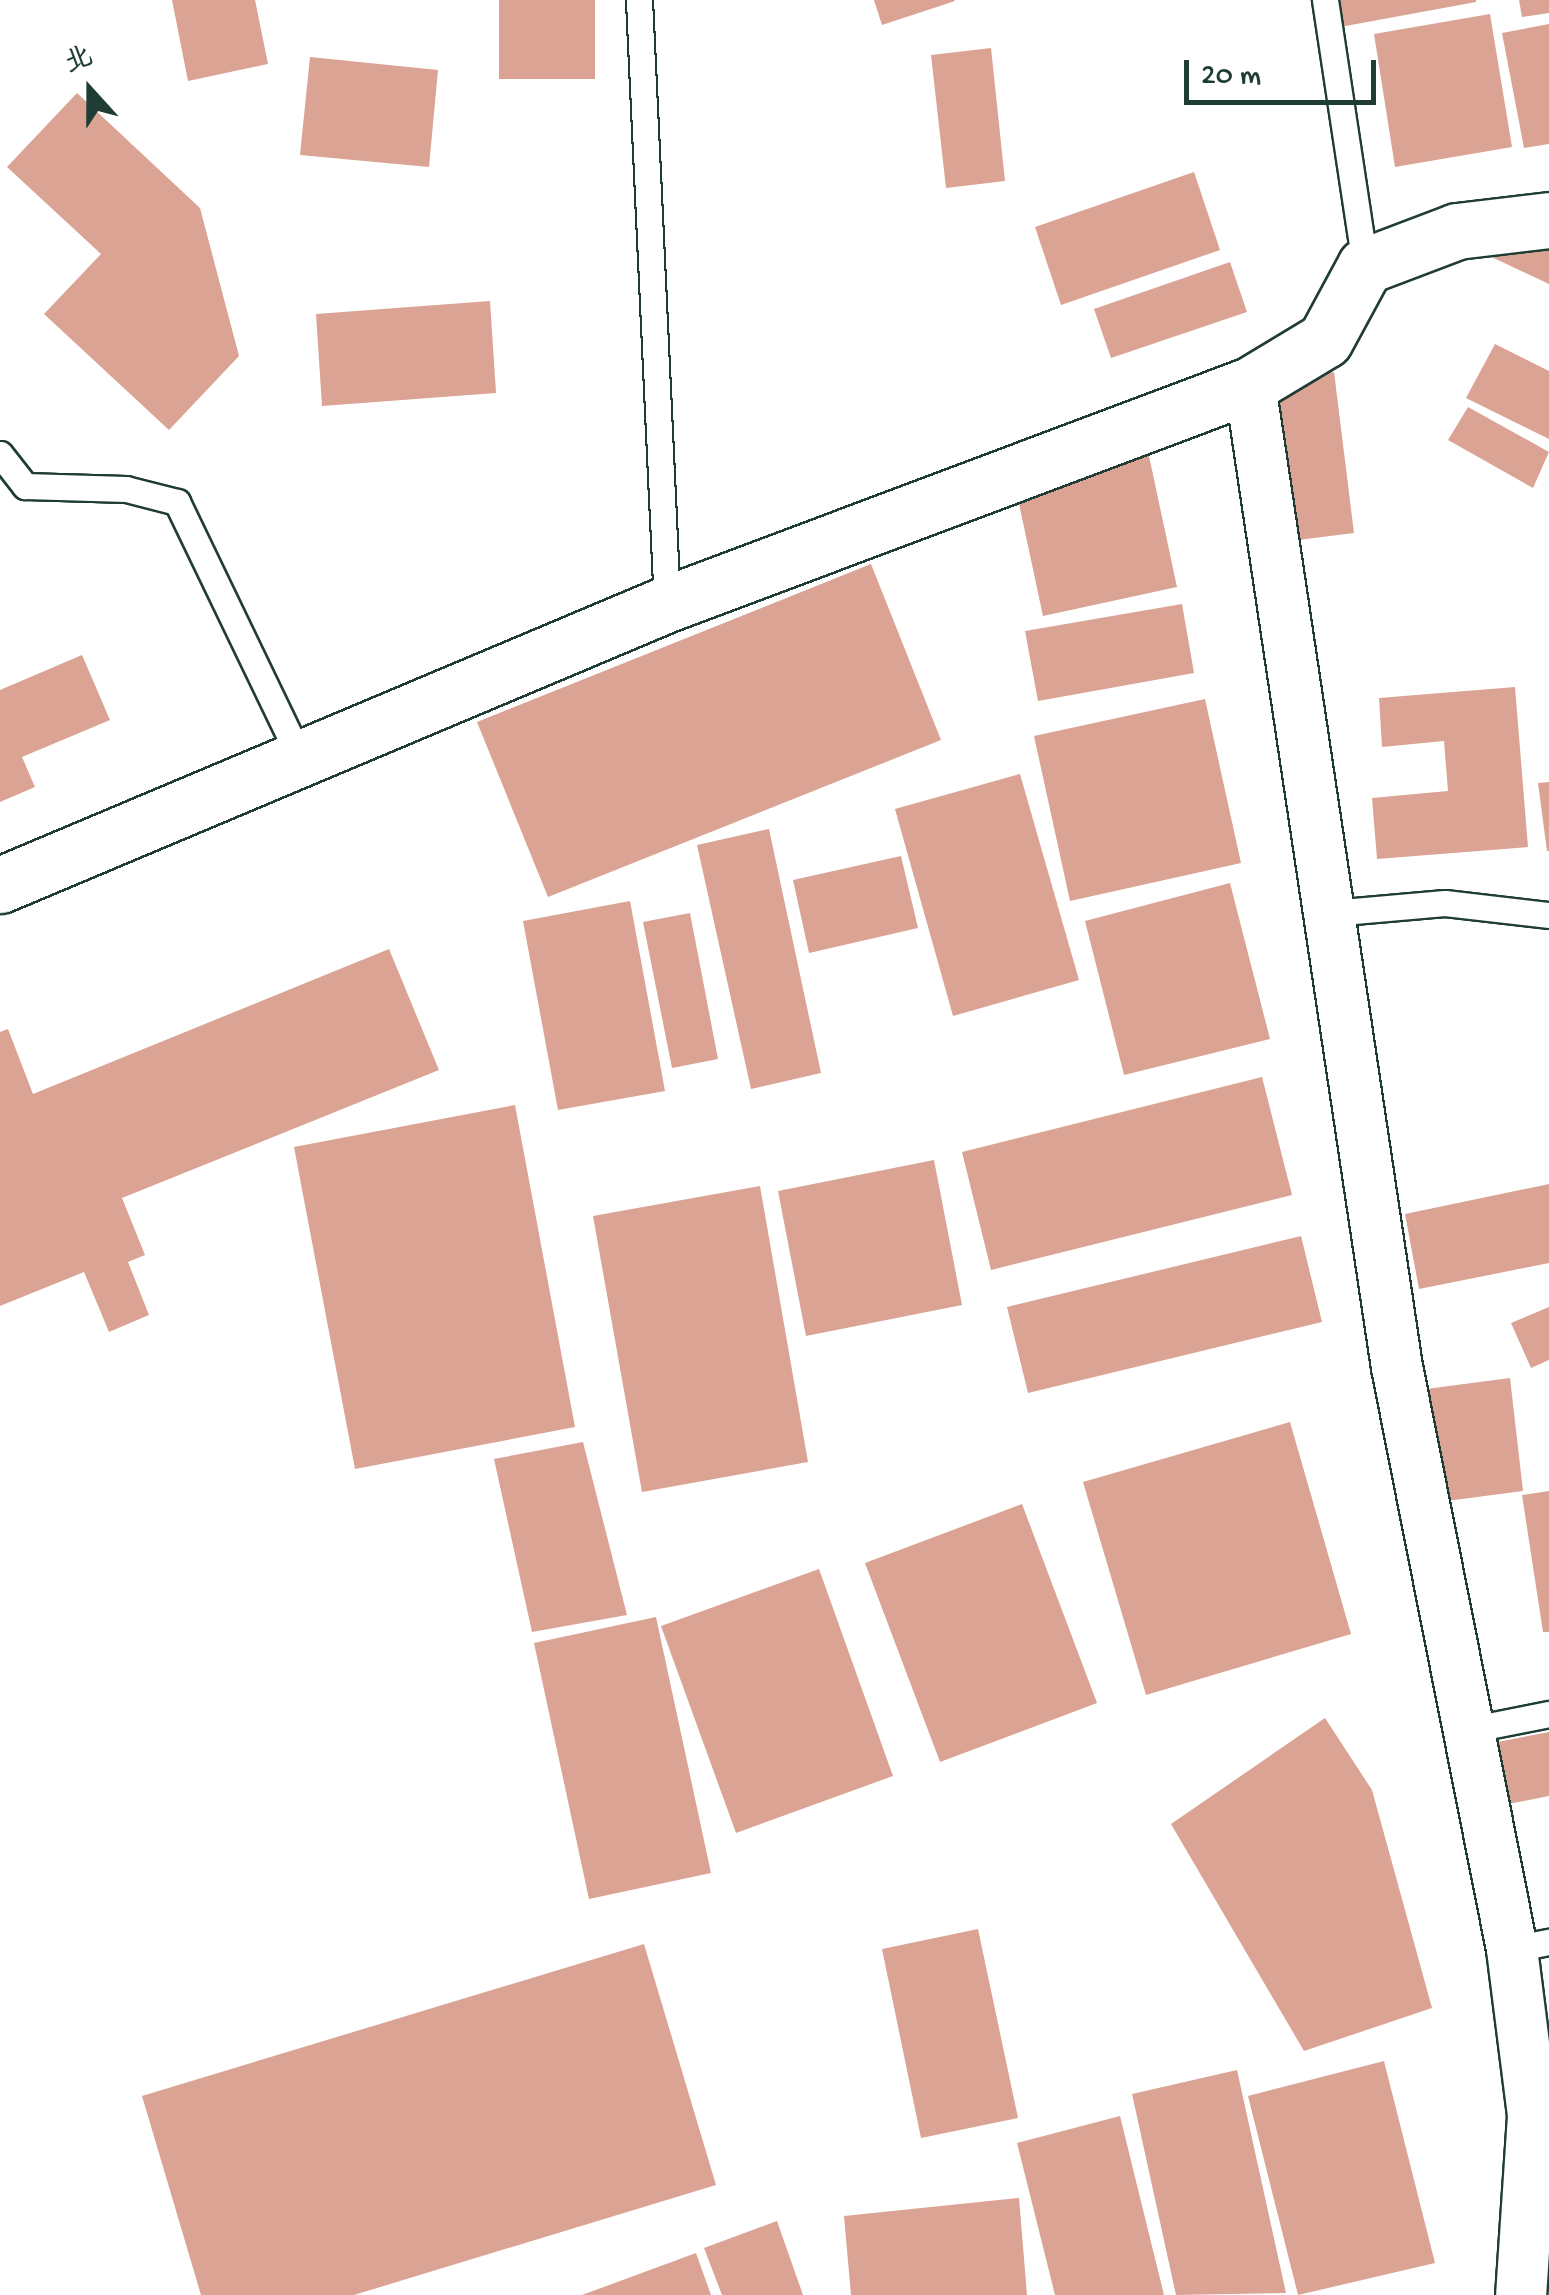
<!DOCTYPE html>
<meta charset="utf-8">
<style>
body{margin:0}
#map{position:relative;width:1549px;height:2295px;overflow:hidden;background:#fff;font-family:"Gochi Hand","LXGW WenKai TC",sans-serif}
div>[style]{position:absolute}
.building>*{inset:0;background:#dba393}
.roads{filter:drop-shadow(2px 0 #1f3d34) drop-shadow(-2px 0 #1f3d34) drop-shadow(0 2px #1f3d34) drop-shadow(0 -2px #1f3d34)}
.service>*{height:25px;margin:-12.5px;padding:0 12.5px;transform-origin:12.5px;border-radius:12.5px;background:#fff}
.minor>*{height:50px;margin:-25px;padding:0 25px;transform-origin:25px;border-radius:25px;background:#fff}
.tertiary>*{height:55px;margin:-27.5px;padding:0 27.5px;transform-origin:27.5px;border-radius:27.5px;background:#fff}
span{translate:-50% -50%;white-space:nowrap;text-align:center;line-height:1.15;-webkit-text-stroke:10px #fff;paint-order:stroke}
.north{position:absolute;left:40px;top:40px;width:100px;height:100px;-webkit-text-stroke:8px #fff;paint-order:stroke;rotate:339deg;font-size:28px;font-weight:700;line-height:40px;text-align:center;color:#1f3d34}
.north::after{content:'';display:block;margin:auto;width:35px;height:45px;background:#1f3d34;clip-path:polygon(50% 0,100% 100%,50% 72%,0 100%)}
.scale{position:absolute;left:1184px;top:60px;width:192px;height:45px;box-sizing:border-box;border:5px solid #1f3d34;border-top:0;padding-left:12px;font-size:30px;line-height:35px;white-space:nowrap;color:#1f3d34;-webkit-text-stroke:8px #fff;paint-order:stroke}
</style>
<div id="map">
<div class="building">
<div style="clip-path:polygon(172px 0,255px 0,268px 64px,188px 81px)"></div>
<div style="clip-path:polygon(499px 0,595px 0,595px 79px,499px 79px)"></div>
<div style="clip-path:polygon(874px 0,954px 0,955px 1px,882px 25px)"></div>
<div style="clip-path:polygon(1335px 0,1476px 0,1476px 2px,1340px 27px)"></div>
<div style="clip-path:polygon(1519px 0,1549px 0,1549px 13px,1522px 17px)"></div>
<div style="clip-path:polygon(1490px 14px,1512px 147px,1395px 167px,1374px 34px)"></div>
<div style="clip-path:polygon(1549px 24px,1549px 144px,1524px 148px,1502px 33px)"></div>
<div style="clip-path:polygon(991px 48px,1005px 181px,946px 188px,931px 55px)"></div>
<div style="clip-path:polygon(310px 57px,438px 70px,429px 167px,300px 155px)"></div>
<div style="clip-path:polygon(77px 93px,200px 208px,239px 356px,169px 430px,44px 314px,101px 254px,7px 167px)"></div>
<div style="clip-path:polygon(1194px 172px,1220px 250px,1061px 305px,1035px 227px)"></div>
<div style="clip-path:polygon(1549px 215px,1549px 284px,1464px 244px)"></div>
<div style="clip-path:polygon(1230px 262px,1247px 312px,1111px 358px,1094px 309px)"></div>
<div style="clip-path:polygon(490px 301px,496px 393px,322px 406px,316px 314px)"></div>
<div style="clip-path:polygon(1495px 344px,1549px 371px,1549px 439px,1466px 398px)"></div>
<div style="clip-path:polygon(1334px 372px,1354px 533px,1282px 542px,1261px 382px)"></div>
<div style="clip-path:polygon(1468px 407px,1549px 452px,1533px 488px,1448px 440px)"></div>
<div style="clip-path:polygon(1146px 442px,1177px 587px,1043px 616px,1012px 471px)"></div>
<div style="clip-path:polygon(871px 564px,941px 740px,548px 897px,477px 722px)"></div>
<div style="clip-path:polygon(1182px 604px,1194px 673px,1038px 701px,1025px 631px)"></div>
<div style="clip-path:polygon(82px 655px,110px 720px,22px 757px,35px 787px,0 802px,0 690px)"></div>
<div style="clip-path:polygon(1515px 687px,1528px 847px,1377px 859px,1372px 798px,1448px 791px,1444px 741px,1382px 747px,1379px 698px)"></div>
<div style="clip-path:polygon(1205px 699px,1241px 863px,1070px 901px,1034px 736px)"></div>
<div style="clip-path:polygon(1020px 774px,1079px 980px,953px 1016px,895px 809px)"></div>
<div style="clip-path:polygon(1549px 782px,1549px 851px,1547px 851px,1538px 783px)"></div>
<div style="clip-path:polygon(769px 829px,821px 1073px,751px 1089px,697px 845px)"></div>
<div style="clip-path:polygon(901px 856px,918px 928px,809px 953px,793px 880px)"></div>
<div style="clip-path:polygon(1230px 883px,1270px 1039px,1124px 1075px,1085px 921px)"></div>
<div style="clip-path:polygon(630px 901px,665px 1091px,558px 1110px,523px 921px)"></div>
<div style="clip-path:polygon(690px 913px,718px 1059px,672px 1068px,643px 922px)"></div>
<div style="clip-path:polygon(389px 949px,439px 1070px,122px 1198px,145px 1255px,128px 1262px,149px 1315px,109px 1332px,84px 1272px,0 1306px,0 1032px,8px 1029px,33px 1094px)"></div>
<div style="clip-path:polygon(1262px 1077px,1292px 1195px,991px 1270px,962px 1152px)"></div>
<div style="clip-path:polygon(515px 1105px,575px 1427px,355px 1469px,294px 1147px)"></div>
<div style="clip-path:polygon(934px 1160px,962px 1305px,806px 1336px,778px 1191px)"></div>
<div style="clip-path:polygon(1549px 1184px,1549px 1263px,1419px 1289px,1405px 1214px)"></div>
<div style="clip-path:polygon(760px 1186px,808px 1462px,642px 1492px,593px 1216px)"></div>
<div style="clip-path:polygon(1301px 1236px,1322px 1322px,1028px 1393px,1007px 1307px)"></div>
<div style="clip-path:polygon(1549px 1307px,1549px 1360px,1531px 1368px,1511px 1323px)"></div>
<div style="clip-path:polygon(1510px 1378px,1523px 1491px,1439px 1502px,1426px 1389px)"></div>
<div style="clip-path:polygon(1290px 1422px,1351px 1634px,1146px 1695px,1083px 1482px)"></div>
<div style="clip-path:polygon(583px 1442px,627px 1615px,532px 1632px,494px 1459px)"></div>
<div style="clip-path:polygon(1549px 1491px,1549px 1632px,1543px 1632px,1522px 1495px)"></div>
<div style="clip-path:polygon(1022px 1504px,1097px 1703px,940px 1762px,865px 1563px)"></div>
<div style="clip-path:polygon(819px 1569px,893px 1776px,736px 1833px,661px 1626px)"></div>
<div style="clip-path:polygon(656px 1617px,711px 1873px,589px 1899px,534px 1643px)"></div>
<div style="clip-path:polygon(1325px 1718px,1372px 1790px,1432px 2008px,1304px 2051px,1171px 1824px)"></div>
<div style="clip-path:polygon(1549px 1732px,1549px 1796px,1483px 1809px,1471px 1747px)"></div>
<div style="clip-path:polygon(978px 1929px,1018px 2118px,921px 2138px,882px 1949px)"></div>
<div style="clip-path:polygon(644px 1944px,716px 2185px,354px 2295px,201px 2295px,142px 2096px)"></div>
<div style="clip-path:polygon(1384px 2061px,1435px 2263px,1298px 2295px,1248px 2096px)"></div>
<div style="clip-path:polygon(1237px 2070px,1286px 2293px,1176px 2295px,1132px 2094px)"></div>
<div style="clip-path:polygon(1120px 2116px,1164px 2295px,1055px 2295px,1017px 2143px)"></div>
<div style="clip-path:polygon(1019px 2198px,1027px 2295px,851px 2295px,844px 2216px)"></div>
<div style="clip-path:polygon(777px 2221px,803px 2295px,722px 2295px,704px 2248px)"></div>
<div style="clip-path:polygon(696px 2253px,711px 2295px,582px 2295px)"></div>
</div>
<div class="roads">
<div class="service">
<div style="left:639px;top:0;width:605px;rotate:87.35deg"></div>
<div style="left:1325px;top:0;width:269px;rotate:81.4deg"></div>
<div style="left:0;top:454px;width:41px;rotate:52deg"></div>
<div style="left:25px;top:486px;width:101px;rotate:1.7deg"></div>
<div style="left:126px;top:489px;width:53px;rotate:14.3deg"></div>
<div style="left:177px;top:502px;width:284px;rotate:64.3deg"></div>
<div style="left:1331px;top:913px;width:114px;rotate:-5deg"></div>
<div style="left:1445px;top:903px;width:105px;rotate:6.6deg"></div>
<div style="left:1473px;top:1729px;width:77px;rotate:-11.2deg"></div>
<div style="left:1512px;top:1949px;width:38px;rotate:-11deg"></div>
</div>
<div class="minor">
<div style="left:1250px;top:385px;width:993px;rotate:81.49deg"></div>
<div style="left:1397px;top:1367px;width:593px;rotate:78.82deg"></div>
<div style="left:1512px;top:1949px;width:168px;rotate:82.8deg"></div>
<div style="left:1533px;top:2116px;width:179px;rotate:93.8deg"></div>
</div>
<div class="tertiary">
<div style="left:0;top:885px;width:724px;rotate:-22.85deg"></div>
<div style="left:667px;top:604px;width:623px;rotate:-20.59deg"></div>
<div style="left:1250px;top:385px;width:87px;rotate:-31deg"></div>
<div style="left:1325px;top:340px;width:84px;rotate:-61.6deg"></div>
<div style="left:1365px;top:266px;width:98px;rotate:-20.8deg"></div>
<div style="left:1457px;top:231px;width:93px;rotate:-6.8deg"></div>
</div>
</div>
<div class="north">北</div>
<div class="scale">20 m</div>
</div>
